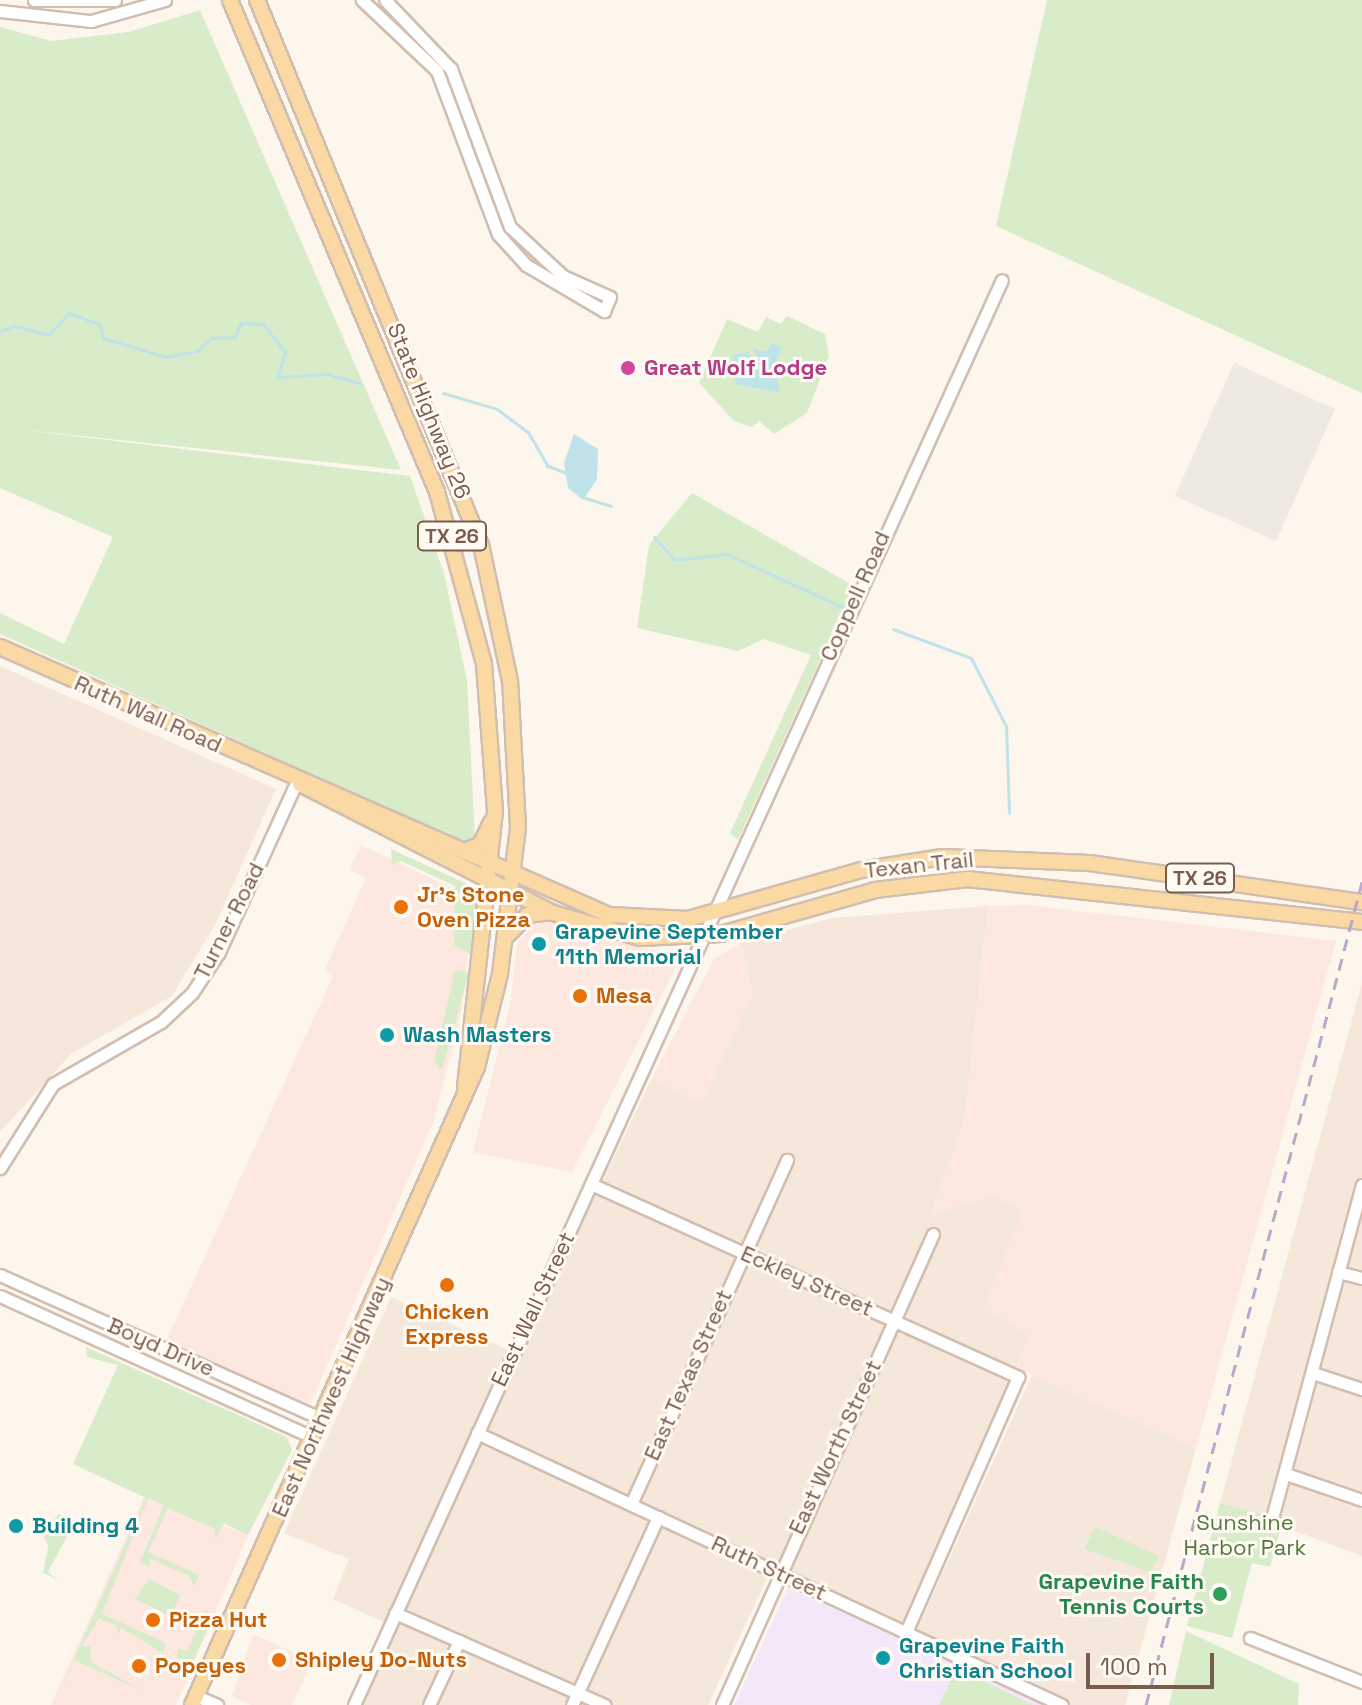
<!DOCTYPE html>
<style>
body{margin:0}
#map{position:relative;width:1362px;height:1705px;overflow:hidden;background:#fdf6ec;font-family:"Space Grotesk",sans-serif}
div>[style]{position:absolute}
.residential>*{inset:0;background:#f5e8da}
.commercial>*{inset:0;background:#fde8e0}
.industrial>*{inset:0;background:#efe9e4}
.education>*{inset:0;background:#f3e8fa}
.green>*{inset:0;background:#d8ecc9}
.water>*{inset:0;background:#bfe3e8}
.stream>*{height:3px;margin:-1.5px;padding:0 1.5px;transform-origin:1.5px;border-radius:1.5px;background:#bfe3e8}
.roads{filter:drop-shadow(2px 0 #d1beb0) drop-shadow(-2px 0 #d1beb0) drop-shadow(0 2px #d1beb0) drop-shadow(0 -2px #d1beb0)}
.minor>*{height:11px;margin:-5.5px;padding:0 5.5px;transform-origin:5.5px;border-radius:5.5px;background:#fff}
.major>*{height:14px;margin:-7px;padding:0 7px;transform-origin:7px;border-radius:7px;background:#fbd9a5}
.rail>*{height:3px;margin-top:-1.5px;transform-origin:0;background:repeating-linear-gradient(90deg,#b9a8c9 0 12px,transparent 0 20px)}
.dots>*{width:22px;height:22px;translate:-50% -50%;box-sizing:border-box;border:4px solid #fffaf3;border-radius:50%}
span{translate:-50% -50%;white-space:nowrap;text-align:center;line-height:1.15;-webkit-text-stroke:6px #fffaf3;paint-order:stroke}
.shield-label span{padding:2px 6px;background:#fffaf3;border:2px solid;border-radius:6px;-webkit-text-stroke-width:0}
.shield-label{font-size:20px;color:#7a5c4d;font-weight:700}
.hotel-label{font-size:22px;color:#b23c85;font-weight:700}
.left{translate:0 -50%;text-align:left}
.street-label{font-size:22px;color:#7a5c4d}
.food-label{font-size:22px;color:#c56008;font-weight:700}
.culture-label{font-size:22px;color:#0d838f;font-weight:700}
.park-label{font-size:22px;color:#537a41}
.leisure-label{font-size:22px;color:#27864d;font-weight:700}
.right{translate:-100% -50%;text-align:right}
.scale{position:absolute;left:1086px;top:1653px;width:128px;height:36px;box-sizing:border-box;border:4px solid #7a5c4d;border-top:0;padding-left:10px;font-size:24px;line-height:28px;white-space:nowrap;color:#7a5c4d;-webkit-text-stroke:6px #fffaf3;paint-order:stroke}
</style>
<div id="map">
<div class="residential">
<div style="clip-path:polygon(0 666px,276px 789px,216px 923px,172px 996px,71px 1054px,0 1132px)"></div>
<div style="clip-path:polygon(988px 906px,965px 1117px,931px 1214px,994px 1196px,1024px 1211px,984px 1307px,1030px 1336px,905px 1624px,774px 1563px,708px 1705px,358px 1705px,393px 1626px,333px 1599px,349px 1559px,284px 1533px,391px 1297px,519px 1355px,652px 1078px,701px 1103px,753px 994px,741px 943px,831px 918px)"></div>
<div style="clip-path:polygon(1362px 983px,1362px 1556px,1281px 1526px,1282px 1520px,1220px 1503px)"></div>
<div style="clip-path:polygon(1032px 1375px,1196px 1448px,1125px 1705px,1047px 1705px,911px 1643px)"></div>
</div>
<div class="commercial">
<div style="clip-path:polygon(361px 845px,474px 898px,462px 1008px,434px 1120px,307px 1412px,163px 1348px,333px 976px,325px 969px,366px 878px,350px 870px)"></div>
<div style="clip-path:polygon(1027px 905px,1336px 941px,1196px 1448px,1017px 1368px,1030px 1336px,984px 1307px,1023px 1210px,994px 1196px,931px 1214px,965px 1117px,988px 906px)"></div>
<div style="clip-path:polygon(538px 920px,681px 957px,572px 1172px,473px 1152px,511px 999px,517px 943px)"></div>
<div style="clip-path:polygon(741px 943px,753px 994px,701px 1103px,652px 1078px,714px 959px)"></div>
<div style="clip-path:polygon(144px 1497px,248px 1535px,187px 1679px,176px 1705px,51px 1705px)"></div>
<div style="clip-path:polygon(253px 1634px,312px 1661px,292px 1705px,251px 1705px,232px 1696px)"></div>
</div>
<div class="industrial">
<div style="clip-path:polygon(1234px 363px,1335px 409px,1276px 541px,1175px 496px)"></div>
</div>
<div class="education">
<div style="clip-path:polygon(788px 1588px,1047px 1705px,734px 1705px)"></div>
</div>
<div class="green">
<div style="clip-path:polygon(1047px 0,1362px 0,1362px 393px,996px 226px)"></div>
<div style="clip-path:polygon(200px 10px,401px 470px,15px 429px,410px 476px,444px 573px,467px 681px,475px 840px,466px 843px,0 634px,0 613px,64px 644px,113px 537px,0 488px,0 27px,51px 41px,129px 32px)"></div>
<div style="clip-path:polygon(787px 316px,825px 334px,829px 356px,807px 413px,774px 434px,759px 421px,752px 427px,734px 421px,699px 383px,727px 319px,758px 332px,766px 317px,781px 324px)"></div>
<div style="clip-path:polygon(692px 493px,854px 586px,738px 840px,730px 833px,811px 655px,764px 639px,738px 651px,637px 628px,649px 545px)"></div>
<div style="clip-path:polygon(391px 849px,478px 889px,470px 954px,454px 945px,455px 886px,401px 861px,392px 865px)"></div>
<div style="clip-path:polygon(455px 970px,469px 973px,442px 1070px,434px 1062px)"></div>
<div style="clip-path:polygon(86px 1347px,287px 1437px,292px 1450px,248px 1535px,224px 1524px,215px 1539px,215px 1529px,168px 1508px,148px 1552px,199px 1575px,194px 1586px,189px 1576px,151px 1559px,149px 1567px,140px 1562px,164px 1505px,148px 1498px,102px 1614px,166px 1643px,163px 1653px,121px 1628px,118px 1635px,117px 1626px,99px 1618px,82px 1646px,90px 1646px,91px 1662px,145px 1692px,74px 1660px,56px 1699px,146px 1498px,73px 1464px,118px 1365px,87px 1357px)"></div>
<div style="clip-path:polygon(1220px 1503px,1283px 1520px,1270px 1567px,1252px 1563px,1232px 1638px,1187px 1626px)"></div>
<div style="clip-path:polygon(59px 1514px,75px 1521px,48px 1572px,57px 1579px,43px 1573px,48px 1546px,42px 1532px)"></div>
<div style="clip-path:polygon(1095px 1527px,1159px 1556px,1151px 1572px,1084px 1549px)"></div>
<div style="clip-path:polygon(149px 1579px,180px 1595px,171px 1616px,135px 1599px)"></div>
<div style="clip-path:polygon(205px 1610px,214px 1615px,188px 1672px,175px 1676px,168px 1673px,175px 1673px,178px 1648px,187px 1651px)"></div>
<div style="clip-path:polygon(1186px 1631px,1299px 1684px,1298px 1705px,1169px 1705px)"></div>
<div style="clip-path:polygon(957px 1668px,1033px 1705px,939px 1705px)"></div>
</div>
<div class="water">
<div style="clip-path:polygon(772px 343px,781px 347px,777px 361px,799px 369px,791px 378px,775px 368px,780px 393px,736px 384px,733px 355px,748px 352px,761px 375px,764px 366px,752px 348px,766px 352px)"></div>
<div style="clip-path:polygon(574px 434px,598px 449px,597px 479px,583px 500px,568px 488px,564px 463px)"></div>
</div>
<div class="stream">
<div style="left:0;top:331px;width:15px;rotate:-20deg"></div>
<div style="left:14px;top:326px;width:36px;rotate:14deg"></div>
<div style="left:49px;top:335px;width:30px;rotate:-48deg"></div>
<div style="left:69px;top:313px;width:33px;rotate:20deg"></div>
<div style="left:100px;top:324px;width:14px;rotate:78deg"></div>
<div style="left:103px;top:338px;width:66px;rotate:16.8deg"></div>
<div style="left:166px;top:357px;width:32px;rotate:-11deg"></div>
<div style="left:197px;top:351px;width:19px;rotate:-43deg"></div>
<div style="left:211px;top:338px;width:24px;rotate:-2deg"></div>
<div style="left:235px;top:337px;width:15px;rotate:-67deg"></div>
<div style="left:241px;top:323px;width:22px;rotate:3deg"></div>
<div style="left:263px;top:324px;width:36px;rotate:52deg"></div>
<div style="left:285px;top:352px;width:26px;rotate:106deg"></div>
<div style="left:278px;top:377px;width:49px;rotate:-3.5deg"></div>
<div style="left:327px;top:374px;width:36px;rotate:16deg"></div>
<div style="left:443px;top:393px;width:56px;rotate:16.5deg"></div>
<div style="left:497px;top:409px;width:39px;rotate:37deg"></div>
<div style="left:528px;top:432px;width:39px;rotate:60deg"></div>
<div style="left:548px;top:466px;width:20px;rotate:20deg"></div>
<div style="left:585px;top:498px;width:27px;rotate:17deg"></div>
<div style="left:654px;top:537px;width:31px;rotate:48deg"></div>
<div style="left:675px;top:560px;width:52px;rotate:-6.6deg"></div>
<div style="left:727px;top:554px;width:127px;rotate:24.7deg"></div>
<div style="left:893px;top:629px;width:83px;rotate:20.4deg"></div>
<div style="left:971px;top:658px;width:76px;rotate:62.8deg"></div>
<div style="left:1006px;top:726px;width:87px;rotate:88deg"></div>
</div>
<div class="roads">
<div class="minor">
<div style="left:34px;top:0;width:81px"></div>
<div style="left:362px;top:0;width:103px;rotate:43.4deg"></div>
<div style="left:437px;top:71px;width:174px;rotate:69.5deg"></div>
<div style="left:498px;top:234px;width:42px;rotate:47.9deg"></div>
<div style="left:526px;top:265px;width:91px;rotate:30.5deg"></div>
<div style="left:604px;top:311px;width:15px;rotate:-67deg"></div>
<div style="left:610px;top:297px;width:51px;rotate:-155.9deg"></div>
<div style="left:563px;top:276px;width:72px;rotate:-137.2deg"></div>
<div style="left:510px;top:227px;width:169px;rotate:-110.5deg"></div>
<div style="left:451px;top:69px;width:95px;rotate:-133.7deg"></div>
<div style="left:0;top:11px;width:92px;rotate:6.3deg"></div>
<div style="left:91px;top:21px;width:77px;rotate:-15.8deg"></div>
<div style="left:0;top:1168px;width:99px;rotate:-57.8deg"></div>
<div style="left:53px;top:1084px;width:125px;rotate:-29.9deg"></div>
<div style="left:161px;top:1022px;width:42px;rotate:-43.1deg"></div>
<div style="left:192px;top:993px;width:49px;rotate:-56.6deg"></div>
<div style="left:219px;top:952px;width:188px;rotate:-65.5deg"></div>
<div style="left:591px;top:1184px;width:469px;rotate:24.3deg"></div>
<div style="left:1018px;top:1377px;width:279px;rotate:113.7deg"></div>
<div style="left:1338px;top:1272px;width:25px;rotate:14deg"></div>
<div style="left:0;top:1275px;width:353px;rotate:24.1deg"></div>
<div style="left:0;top:1296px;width:343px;rotate:24.3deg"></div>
<div style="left:1313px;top:1373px;width:52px;rotate:18.1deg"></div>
<div style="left:477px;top:1433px;width:645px;rotate:24.94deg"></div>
<div style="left:1286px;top:1474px;width:80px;rotate:18.9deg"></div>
<div style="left:631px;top:1504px;width:378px;rotate:-65.6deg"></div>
<div style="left:1271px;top:1522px;width:349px;rotate:-74.9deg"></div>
<div style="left:395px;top:1613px;width:229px;rotate:23.7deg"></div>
<div style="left:1250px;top:1638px;width:120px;rotate:21.4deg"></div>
<div style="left:196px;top:1696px;width:23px;rotate:23deg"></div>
<div style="left:354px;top:1705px;width:1565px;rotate:-65.55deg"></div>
<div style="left:429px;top:1705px;width:71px;rotate:-64.9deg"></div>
<div style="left:572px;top:1705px;width:207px;rotate:-65.4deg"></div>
<div style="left:722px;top:1705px;width:516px;rotate:-65.87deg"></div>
</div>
<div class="major">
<div style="left:230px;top:0;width:534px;rotate:67.18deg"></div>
<div style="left:437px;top:492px;width:178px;rotate:74.7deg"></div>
<div style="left:484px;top:664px;width:147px;rotate:85.7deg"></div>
<div style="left:495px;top:811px;width:278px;rotate:96.2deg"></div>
<div style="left:0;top:647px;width:665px;rotate:23.75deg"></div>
<div style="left:609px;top:915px;width:79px;rotate:2.9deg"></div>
<div style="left:688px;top:919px;width:180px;rotate:-15.8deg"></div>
<div style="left:861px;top:870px;width:82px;rotate:-9.1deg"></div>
<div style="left:942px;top:857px;width:148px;rotate:2.3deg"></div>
<div style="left:1090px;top:863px;width:275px;rotate:8.2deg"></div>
<div style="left:300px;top:784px;width:284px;rotate:27deg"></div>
<div style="left:553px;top:913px;width:91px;rotate:15.9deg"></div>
<div style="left:641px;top:938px;width:80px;rotate:-2.9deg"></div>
<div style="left:721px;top:934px;width:160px;rotate:-15.9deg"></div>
<div style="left:875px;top:890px;width:93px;rotate:-6.8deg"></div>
<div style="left:967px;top:879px;width:397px;rotate:6.2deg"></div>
<div style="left:464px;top:851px;width:17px;rotate:-21deg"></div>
<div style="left:480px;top:845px;width:25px;rotate:-64deg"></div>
<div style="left:507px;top:936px;width:29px;rotate:-46deg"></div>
<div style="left:527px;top:915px;width:25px;rotate:-7deg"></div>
<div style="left:192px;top:1705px;width:699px;rotate:-65.93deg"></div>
<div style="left:477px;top:1067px;width:96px;rotate:-76.1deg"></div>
<div style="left:500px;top:974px;width:148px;rotate:-83deg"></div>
<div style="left:518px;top:827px;width:146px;rotate:-93.1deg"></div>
<div style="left:510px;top:681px;width:139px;rotate:-102deg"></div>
<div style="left:481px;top:545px;width:589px;rotate:-112.34deg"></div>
</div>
</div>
<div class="rail">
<div style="left:1146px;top:1705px;width:851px;rotate:-75.29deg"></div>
</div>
<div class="dots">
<div style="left:628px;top:368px;background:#d1479c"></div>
<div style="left:401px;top:907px;background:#e8710a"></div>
<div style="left:539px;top:944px;background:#0f9aa8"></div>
<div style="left:580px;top:996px;background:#e8710a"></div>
<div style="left:387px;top:1035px;background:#0f9aa8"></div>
<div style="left:447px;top:1285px;background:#e8710a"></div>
<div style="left:16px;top:1526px;background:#0f9aa8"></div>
<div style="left:1220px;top:1594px;background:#2e9e5b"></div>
<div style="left:153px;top:1620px;background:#e8710a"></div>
<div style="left:883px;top:1658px;background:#0f9aa8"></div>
<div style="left:279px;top:1660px;background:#e8710a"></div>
<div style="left:139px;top:1666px;background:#e8710a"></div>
</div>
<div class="shield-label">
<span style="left:452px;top:536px">TX 26</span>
<span style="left:1200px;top:878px">TX 26</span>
</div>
<div class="hotel-label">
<span class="left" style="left:644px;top:368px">Great Wolf Lodge</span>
</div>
<div class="street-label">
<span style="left:429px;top:411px;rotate:68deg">State Highway 26</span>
<span style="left:855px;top:596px;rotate:-66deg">Coppell Road</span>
<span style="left:148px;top:714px;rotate:24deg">Ruth Wall Road</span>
<span style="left:919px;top:865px;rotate:-6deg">Texan Trail</span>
<span style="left:229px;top:921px;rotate:-63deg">Turner Road</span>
<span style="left:807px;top:1281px;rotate:24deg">Eckley Street</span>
<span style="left:533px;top:1309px;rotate:-65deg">East Wall Street</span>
<span style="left:161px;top:1347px;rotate:24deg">Boyd Drive</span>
<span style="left:688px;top:1375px;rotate:-66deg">East Texas Street</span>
<span style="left:331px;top:1397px;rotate:-66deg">East Northwest Highway</span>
<span style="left:835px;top:1447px;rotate:-65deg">East Worth Street</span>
<span style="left:769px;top:1568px;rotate:25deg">Ruth Street</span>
</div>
<div class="food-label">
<span class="left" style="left:417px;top:907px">Jr's Stone<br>Oven Pizza</span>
<span class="left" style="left:596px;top:996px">Mesa</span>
<span style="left:447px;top:1324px">Chicken<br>Express</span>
<span class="left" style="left:169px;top:1620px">Pizza Hut</span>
<span class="left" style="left:295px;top:1660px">Shipley Do-Nuts</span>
<span class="left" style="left:155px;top:1666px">Popeyes</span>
</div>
<div class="culture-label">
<span class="left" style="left:555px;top:944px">Grapevine September<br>11th Memorial</span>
<span class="left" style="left:403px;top:1035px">Wash Masters</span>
<span class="left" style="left:32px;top:1526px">Building 4</span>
<span class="left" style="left:899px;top:1658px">Grapevine Faith<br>Christian School</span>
</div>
<div class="park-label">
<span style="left:1245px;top:1535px">Sunshine<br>Harbor Park</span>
</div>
<div class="leisure-label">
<span class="right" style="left:1204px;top:1594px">Grapevine Faith<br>Tennis Courts</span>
</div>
<div class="scale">100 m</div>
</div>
